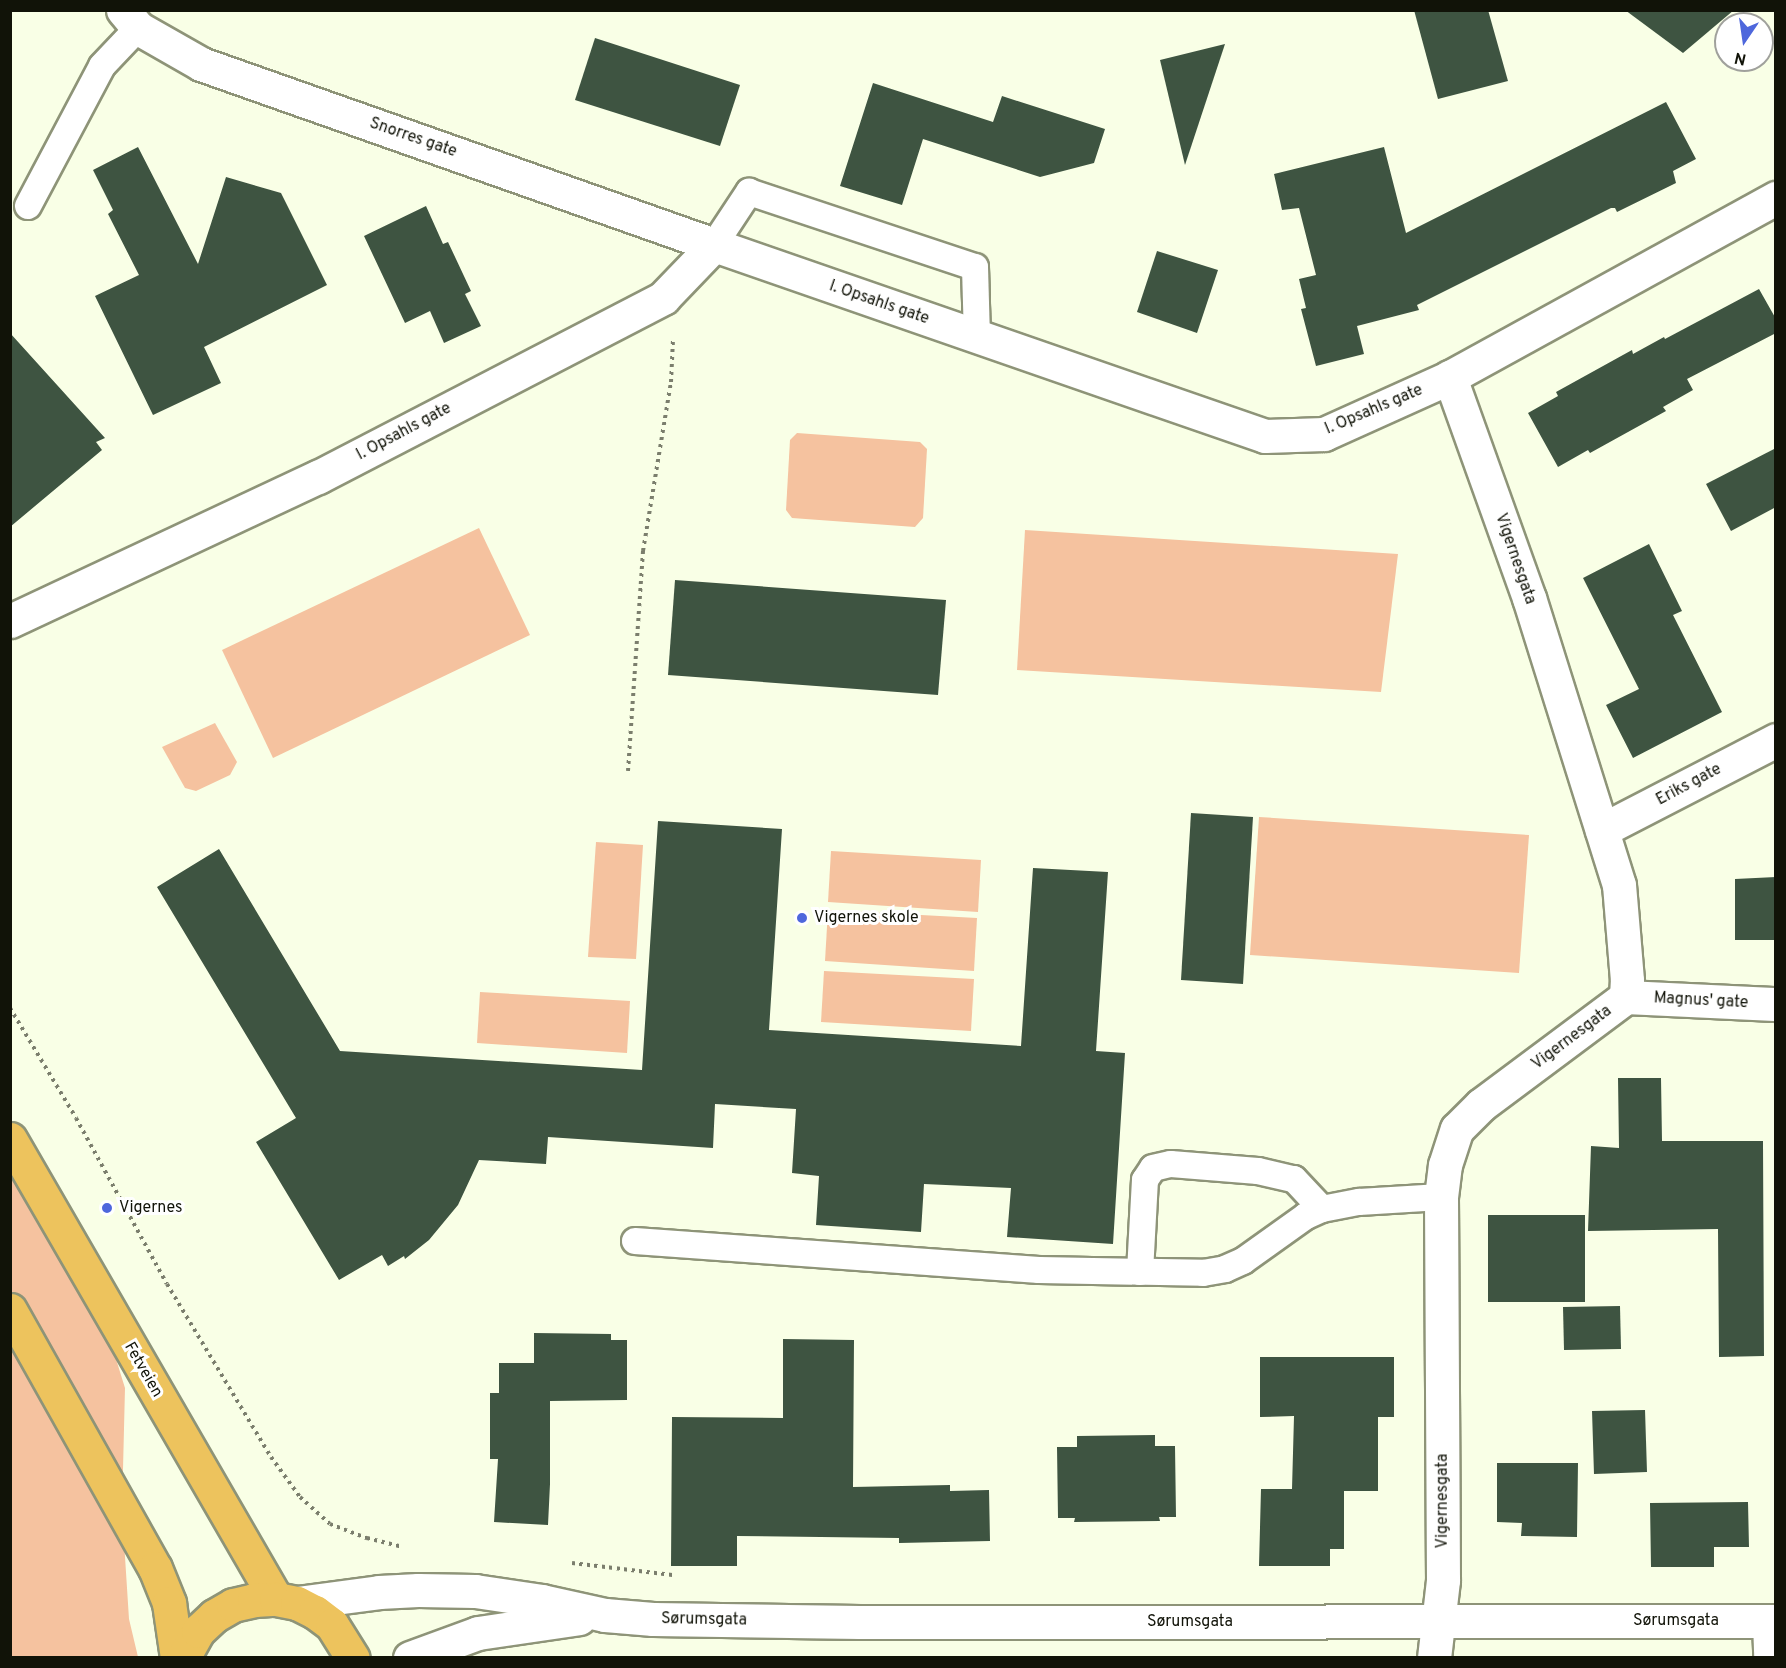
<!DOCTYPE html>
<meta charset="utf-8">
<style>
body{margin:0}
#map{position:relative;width:1786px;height:1668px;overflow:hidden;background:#f9ffe6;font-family:Overpass,sans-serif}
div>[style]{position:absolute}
.green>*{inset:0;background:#f5c29f}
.building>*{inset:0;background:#3e5441}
.path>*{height:4px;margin-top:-2px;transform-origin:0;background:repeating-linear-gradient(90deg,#7b7e6d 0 3px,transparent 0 7.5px)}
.roads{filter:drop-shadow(2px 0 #8e9478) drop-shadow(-2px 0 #8e9478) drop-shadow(0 2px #8e9478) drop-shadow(0 -2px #8e9478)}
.lane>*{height:26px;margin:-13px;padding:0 13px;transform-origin:13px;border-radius:13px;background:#fff}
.street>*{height:33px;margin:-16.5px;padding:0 16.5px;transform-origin:16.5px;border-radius:16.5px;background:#fff}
.secondary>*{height:33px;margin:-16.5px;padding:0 16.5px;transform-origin:16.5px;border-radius:16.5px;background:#fff}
.highway>*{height:33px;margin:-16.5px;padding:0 16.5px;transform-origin:16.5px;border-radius:16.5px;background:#edc35d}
.dots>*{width:16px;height:16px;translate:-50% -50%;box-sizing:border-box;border:3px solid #fff;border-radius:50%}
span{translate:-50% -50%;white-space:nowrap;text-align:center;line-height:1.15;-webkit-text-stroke:6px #fff;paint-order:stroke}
.street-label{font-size:16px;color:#111308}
.poi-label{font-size:16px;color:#111308}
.left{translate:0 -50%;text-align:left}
.frame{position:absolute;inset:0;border:12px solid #111308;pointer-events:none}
.north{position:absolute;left:1714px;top:12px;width:60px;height:60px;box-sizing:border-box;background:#fff;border:2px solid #a0a19c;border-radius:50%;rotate:193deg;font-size:16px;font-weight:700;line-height:24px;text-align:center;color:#111308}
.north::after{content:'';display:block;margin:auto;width:21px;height:27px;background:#4e67dc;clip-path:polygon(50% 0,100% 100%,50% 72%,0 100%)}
</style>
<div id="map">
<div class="green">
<div style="clip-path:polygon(797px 433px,920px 442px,927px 449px,923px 518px,915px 527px,792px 518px,786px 510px,790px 440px)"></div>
<div style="clip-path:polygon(479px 528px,530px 635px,273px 758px,222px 650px)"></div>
<div style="clip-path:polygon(1025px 530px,1398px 554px,1381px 692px,1017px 670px)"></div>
<div style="clip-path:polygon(215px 723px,237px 762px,230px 775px,196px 791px,185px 788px,162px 747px)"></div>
<div style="clip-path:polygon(1259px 817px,1529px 835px,1519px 973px,1250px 955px)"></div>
<div style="clip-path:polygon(596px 842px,643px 845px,636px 959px,588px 957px)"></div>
<div style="clip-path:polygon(831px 851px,981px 860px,978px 912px,828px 902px)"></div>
<div style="clip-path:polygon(828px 910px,977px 918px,974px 971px,825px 961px)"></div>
<div style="clip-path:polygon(824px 971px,974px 979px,971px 1031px,821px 1022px)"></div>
<div style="clip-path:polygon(480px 992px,630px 1001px,627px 1053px,477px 1043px)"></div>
<div style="clip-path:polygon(10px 1152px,98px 1301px,125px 1388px,122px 1510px,129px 1619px,138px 1657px,11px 1657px)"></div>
</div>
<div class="building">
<div style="clip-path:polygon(1414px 10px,1488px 10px,1508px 81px,1438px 99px)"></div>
<div style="clip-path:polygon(1625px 10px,1734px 10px,1683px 53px)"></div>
<div style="clip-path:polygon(595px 38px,740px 85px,720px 146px,575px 100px)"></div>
<div style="clip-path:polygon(1225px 44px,1185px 165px,1160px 60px)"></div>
<div style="clip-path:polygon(873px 83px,993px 122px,1002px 96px,1105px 129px,1094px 163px,1040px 177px,923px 139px,902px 205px,840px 186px)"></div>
<div style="clip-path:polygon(1666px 102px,1696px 159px,1673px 171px,1676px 183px,1617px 212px,1615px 208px,1611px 208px,1417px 305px,1419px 310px,1357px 326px,1364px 354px,1316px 366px,1301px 309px,1306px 308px,1299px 279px,1316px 275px,1299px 208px,1282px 210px,1274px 174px,1384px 147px,1406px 233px)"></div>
<div style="clip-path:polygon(138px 147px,198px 264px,226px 177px,281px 193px,327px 285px,204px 347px,221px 383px,153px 415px,95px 296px,139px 275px,108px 214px,113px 210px,93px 170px)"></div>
<div style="clip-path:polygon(426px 206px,443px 244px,448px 242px,471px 291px,465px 294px,481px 326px,444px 343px,430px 311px,405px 323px,364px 236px)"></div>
<div style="clip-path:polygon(1157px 251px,1218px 270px,1197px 333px,1137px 312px)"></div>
<div style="clip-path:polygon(1759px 289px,1776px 319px,1776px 333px,1687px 379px,1693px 390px,1663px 407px,1666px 411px,1590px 453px,1588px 450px,1558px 467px,1528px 413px,1558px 396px,1556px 392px,1632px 350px,1633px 354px,1664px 337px,1665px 339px)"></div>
<div style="clip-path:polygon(10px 333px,105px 438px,96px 442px,102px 450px,10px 527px)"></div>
<div style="clip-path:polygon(1776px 448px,1776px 507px,1731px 531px,1706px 484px)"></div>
<div style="clip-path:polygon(1649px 544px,1682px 611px,1673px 615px,1722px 712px,1633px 758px,1606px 705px,1639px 689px,1583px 578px)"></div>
<div style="clip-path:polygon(675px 580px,946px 600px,938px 695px,668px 675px)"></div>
<div style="clip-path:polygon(1191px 813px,1253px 817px,1243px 984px,1181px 980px)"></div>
<div style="clip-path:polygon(658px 821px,782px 829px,769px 1030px,1021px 1046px,1033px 868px,1108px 872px,1096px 1051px,1125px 1053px,1113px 1244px,1007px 1237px,1011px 1188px,924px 1184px,921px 1232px,816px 1225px,819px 1176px,792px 1173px,796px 1109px,715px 1104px,713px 1148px,548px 1137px,546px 1164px,479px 1160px,458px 1205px,429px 1240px,405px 1259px,404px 1256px,388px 1266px,382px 1255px,339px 1280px,256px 1142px,296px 1118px,157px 887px,219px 849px,340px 1051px,642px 1070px)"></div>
<div style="clip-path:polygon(1776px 877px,1776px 940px,1735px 940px,1735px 879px)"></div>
<div style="clip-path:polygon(1618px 1078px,1661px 1078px,1662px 1141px,1763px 1141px,1764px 1356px,1719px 1357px,1718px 1229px,1588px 1231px,1591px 1146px,1619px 1148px)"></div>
<div style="clip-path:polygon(1488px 1215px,1585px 1215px,1585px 1302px,1488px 1302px)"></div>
<div style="clip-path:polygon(1620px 1306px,1621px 1349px,1564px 1350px,1563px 1307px)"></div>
<div style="clip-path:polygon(534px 1333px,611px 1334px,611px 1340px,627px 1340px,627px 1400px,550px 1401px,550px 1484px,548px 1525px,494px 1522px,498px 1459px,490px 1459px,490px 1393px,499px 1393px,499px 1363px,534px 1363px)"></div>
<div style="clip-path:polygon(783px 1339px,854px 1340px,853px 1487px,950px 1485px,950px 1491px,989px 1490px,990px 1541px,899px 1543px,899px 1538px,737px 1536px,737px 1566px,671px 1566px,672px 1417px,783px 1418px)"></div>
<div style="clip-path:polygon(1260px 1357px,1394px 1357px,1394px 1417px,1378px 1417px,1378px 1491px,1344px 1491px,1344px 1549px,1330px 1549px,1330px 1566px,1259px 1566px,1261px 1489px,1292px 1489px,1294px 1416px,1260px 1417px)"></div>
<div style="clip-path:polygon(1645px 1410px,1647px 1472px,1594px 1474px,1592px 1411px)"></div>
<div style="clip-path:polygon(1155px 1435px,1155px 1446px,1175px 1446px,1176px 1517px,1159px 1517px,1160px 1521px,1074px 1522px,1075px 1518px,1058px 1518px,1057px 1447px,1077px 1447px,1077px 1436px)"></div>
<div style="clip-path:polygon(1497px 1463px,1578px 1463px,1577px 1537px,1521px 1536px,1522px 1523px,1497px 1522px)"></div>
<div style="clip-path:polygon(1748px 1502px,1749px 1547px,1714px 1547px,1714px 1567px,1651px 1567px,1650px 1503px)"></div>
</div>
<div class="path">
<div style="left:628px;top:771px;width:221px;rotate:-86.1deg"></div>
<div style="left:643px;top:551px;width:171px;rotate:-80.6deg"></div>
<div style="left:671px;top:382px;width:43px;rotate:-87.3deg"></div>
<div style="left:10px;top:1008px;width:128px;rotate:59deg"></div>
<div style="left:76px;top:1118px;width:189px;rotate:61.3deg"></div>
<div style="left:167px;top:1284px;width:202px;rotate:59deg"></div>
<div style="left:271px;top:1457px;width:49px;rotate:54.1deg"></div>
<div style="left:300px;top:1497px;width:40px;rotate:42deg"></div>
<div style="left:330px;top:1524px;width:40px;rotate:21deg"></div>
<div style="left:367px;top:1538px;width:37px;rotate:14deg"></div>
<div style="left:572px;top:1563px;width:101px;rotate:6.8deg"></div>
</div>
<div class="roads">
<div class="lane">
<div style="left:28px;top:206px;width:158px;rotate:-62.1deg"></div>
<div style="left:102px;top:66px;width:52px;rotate:-46.5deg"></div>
<div style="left:714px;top:245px;width:64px;rotate:-56.6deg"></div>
<div style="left:749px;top:192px;width:238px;rotate:18.4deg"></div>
<div style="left:975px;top:267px;width:70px;rotate:88.4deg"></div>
<div style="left:635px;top:1241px;width:405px;rotate:4.1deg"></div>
<div style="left:1039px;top:1270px;width:164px;rotate:1deg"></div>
<div style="left:1203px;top:1273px;width:22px;rotate:-10deg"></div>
<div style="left:1225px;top:1269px;width:20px;rotate:-24deg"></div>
<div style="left:1243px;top:1261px;width:77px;rotate:-35.5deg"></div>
<div style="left:1306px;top:1216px;width:17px;rotate:-24deg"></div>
<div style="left:1322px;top:1209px;width:38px;rotate:-11deg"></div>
<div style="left:1359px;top:1202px;width:82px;rotate:-3.5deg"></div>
<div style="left:1140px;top:1272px;width:92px;rotate:-86.9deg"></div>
<div style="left:1145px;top:1180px;width:14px;rotate:-56deg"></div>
<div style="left:1153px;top:1168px;width:18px;rotate:-13deg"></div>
<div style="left:1171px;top:1164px;width:87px;rotate:4.6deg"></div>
<div style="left:1258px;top:1171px;width:37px;rotate:13deg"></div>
<div style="left:1294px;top:1179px;width:41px;rotate:47deg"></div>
<div style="left:1766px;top:1621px;width:37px;rotate:88deg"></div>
</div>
<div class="street">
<div style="left:123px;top:10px;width:23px;rotate:50deg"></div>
<div style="left:138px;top:28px;width:73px;rotate:29.7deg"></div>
<div style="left:201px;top:64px;width:544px;rotate:19.43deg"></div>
<div style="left:10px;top:621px;width:340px;rotate:-25.1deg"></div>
<div style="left:318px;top:477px;width:389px;rotate:-27.4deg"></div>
<div style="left:663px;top:298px;width:74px;rotate:-46.1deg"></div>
<div style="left:714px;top:245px;width:583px;rotate:19.12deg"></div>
<div style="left:1265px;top:436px;width:59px;rotate:-1.9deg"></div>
<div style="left:1324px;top:434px;width:138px;rotate:-24.3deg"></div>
<div style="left:1450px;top:377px;width:372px;rotate:-28.8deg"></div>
<div style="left:1602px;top:830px;width:196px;rotate:-27.3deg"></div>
<div style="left:1626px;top:997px;width:150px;rotate:2.7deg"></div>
<div style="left:1434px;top:1658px;width:79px;rotate:-83.4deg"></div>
<div style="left:1443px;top:1580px;width:383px;rotate:-90.3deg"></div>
<div style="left:1441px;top:1197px;width:32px;rotate:-83deg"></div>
<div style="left:1445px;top:1165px;width:38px;rotate:-72deg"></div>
<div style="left:1457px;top:1129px;width:34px;rotate:-45deg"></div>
<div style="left:1481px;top:1105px;width:181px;rotate:-36.7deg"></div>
<div style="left:1626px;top:997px;width:17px;rotate:-87deg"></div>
<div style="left:1627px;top:980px;width:95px;rotate:-94.8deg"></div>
<div style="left:1619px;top:885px;width:301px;rotate:-107.4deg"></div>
<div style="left:1529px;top:598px;width:235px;rotate:-109.7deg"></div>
</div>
<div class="secondary">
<div style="left:297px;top:1603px;width:83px;rotate:-7.6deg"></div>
<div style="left:379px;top:1592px;width:39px;rotate:-3deg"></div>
<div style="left:418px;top:1590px;width:57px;rotate:1deg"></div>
<div style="left:475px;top:1591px;width:68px;rotate:8.5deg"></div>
<div style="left:542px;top:1601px;width:65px;rotate:12.5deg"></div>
<div style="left:605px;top:1615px;width:48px;rotate:4.8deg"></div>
<div style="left:653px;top:1619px;width:207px;rotate:0.8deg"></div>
<div style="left:860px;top:1622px;width:916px;rotate:-0.06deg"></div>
<div style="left:410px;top:1658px;width:72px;rotate:-20.2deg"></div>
<div style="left:478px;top:1633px;width:102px;rotate:-8.4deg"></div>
</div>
<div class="highway">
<div style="left:10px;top:1139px;width:531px;rotate:59.96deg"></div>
<div style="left:10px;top:1310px;width:296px;rotate:60.7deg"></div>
<div style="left:155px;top:1568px;width:38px;rotate:68deg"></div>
<div style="left:169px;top:1603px;width:56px;rotate:81.7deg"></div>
<div style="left:183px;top:1658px;width:31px;rotate:-61deg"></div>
<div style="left:198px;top:1631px;width:22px;rotate:-43deg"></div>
<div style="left:214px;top:1616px;width:22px;rotate:-30deg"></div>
<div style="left:233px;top:1605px;width:22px;rotate:-13deg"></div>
<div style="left:254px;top:1600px;width:22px;rotate:-3deg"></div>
<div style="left:276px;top:1599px;width:21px;rotate:11deg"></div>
<div style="left:297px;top:1603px;width:20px;rotate:27deg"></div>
<div style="left:315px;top:1612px;width:21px;rotate:37deg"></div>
<div style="left:332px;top:1625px;width:39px;rotate:58deg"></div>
</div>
</div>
<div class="dots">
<div style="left:802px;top:918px;background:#4e67dc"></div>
<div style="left:107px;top:1208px;background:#4e67dc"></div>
</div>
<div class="street-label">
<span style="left:413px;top:138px;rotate:19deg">Snorres gate</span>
<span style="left:879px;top:303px;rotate:19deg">I. Opsahls gate</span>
<span style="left:1374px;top:410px;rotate:-23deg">I. Opsahls gate</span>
<span style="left:404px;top:432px;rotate:-28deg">I. Opsahls gate</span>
<span style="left:1515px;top:559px;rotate:71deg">Vigernesgata</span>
<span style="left:1689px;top:785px;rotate:-28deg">Eriks gate</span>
<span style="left:1701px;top:1001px;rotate:3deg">Magnus' gate</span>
<span style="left:1572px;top:1038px;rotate:-37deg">Vigernesgata</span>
<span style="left:143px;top:1370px;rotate:60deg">Fetveien</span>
<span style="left:1443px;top:1501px;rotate:-90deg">Vigernesgata</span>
<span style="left:704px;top:1620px;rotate:1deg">Sørumsgata</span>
<span style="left:1676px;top:1621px">Sørumsgata</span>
<span style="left:1190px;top:1622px">Sørumsgata</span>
</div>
<div class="poi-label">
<span class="left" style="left:814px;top:918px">Vigernes skole</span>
<span class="left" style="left:119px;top:1208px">Vigernes</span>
</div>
<div class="frame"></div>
<div class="north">N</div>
</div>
